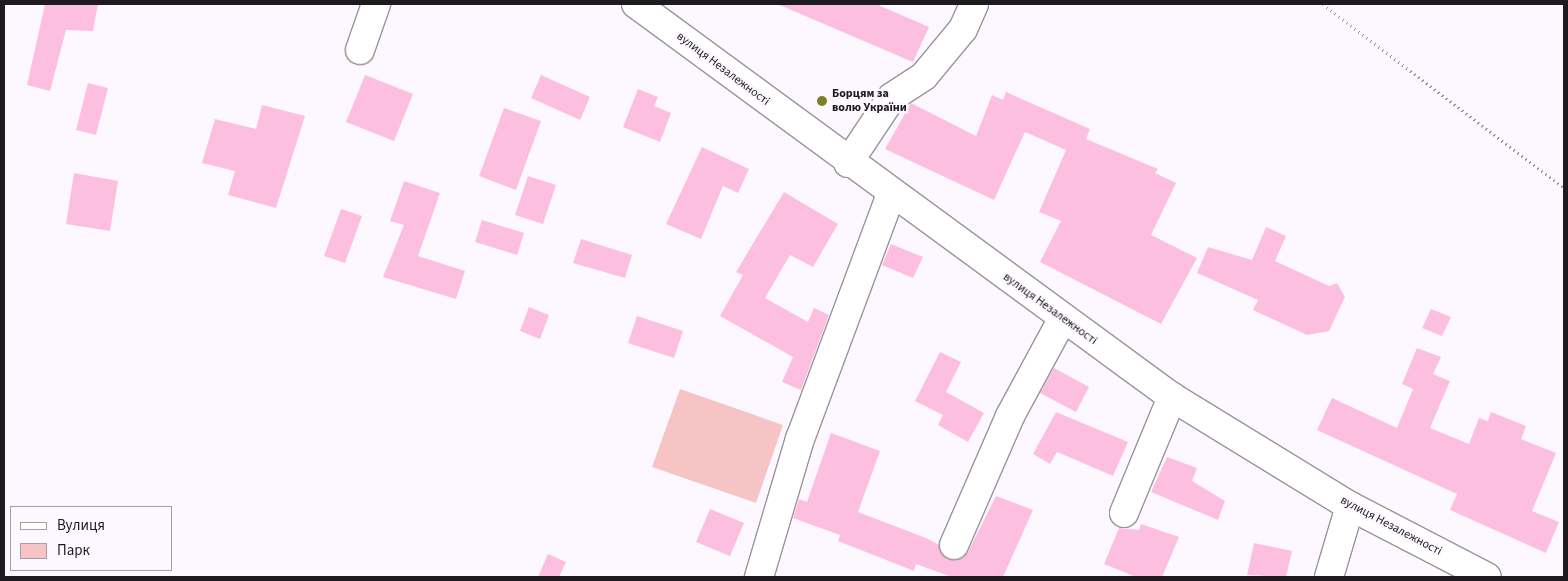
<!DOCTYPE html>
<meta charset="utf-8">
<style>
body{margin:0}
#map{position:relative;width:1568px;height:581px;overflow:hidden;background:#fdf8ff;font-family:"Source Sans 3",sans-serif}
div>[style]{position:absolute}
.green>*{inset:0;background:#f7c4c6}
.building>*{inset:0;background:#fcbfe0}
.path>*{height:3px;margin-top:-1.5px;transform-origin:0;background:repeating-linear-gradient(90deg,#938f94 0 1px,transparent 0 5px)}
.roads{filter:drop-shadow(1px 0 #99949c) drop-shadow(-1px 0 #99949c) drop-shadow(0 1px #99949c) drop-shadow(0 -1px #99949c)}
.minor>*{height:28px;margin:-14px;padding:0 14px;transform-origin:14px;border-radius:14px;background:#fff}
.dots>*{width:14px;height:14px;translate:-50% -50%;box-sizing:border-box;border:2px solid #fdf8ff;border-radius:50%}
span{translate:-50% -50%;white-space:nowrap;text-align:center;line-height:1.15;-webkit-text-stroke:4.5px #fdf8ff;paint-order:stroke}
.street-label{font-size:12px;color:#1d1b1e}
.poi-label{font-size:12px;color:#1d1b1e;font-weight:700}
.left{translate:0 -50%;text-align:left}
.frame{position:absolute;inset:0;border:5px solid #1d1b1e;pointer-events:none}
.legend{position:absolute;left:10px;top:506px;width:162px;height:65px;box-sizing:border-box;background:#fdf8ff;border:1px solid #a3a0a5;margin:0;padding:6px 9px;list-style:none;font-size:15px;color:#1d1b1e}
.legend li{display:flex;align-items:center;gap:10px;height:25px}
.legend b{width:25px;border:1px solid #a3a0a5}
</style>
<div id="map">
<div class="green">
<div style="clip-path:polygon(680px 389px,783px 425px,756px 503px,652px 467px)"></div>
</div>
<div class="building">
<div style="clip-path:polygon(45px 4px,98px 4px,93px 31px,66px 30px,50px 91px,27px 85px)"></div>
<div style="clip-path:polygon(777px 4px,876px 4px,929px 27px,913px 62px)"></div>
<div style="clip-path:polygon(365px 75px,413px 94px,394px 141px,346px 122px)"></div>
<div style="clip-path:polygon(541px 75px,590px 97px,580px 120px,531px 98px)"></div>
<div style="clip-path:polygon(88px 83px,108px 88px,96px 135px,76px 130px)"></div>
<div style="clip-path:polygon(638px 89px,658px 97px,654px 106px,671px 113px,660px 142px,623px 127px)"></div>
<div style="clip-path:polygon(1006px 92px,1090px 129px,1086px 139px,1158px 169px,1155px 173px,1176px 183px,1151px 235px,1197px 258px,1161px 324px,1040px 262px,1061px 221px,1039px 212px,1066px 150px,1025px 132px,994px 200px,885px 149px,911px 103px,976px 136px,992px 95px,1003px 100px)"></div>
<div style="clip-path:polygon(262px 105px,305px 116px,276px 208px,228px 195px,235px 171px,202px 163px,215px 119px,256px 129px)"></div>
<div style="clip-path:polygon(504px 108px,541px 121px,516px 190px,479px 176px)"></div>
<div style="clip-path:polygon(702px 147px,749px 169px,738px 193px,723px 186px,701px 239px,666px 224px)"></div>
<div style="clip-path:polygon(74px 173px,118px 181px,110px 231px,66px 224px)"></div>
<div style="clip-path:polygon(528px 176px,556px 185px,543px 224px,515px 215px)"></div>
<div style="clip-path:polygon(404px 181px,440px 193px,418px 256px,465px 271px,456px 299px,383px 277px,404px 225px,390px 221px)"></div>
<div style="clip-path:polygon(784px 192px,838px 224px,813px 267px,790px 255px,765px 298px,808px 322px,814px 308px,829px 315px,801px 390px,782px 382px,793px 357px,720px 316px,743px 275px,736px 272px)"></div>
<div style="clip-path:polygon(341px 209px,362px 216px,345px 263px,324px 256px)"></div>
<div style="clip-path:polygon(482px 220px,524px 233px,517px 255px,475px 242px)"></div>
<div style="clip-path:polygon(1266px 227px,1286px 236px,1275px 261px,1329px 286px,1337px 283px,1345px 297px,1329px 331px,1307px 335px,1253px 310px,1258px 300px,1197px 273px,1208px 247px,1252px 260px)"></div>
<div style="clip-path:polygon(581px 239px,632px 255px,625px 278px,573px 263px)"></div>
<div style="clip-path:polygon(891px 244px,923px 257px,913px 278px,882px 265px)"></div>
<div style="clip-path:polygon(529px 307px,549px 315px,540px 339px,520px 331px)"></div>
<div style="clip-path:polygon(1431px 309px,1451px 317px,1442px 336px,1422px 328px)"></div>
<div style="clip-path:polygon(637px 316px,683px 331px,674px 358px,628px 343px)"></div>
<div style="clip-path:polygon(1417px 348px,1441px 357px,1433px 374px,1450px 381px,1430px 428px,1469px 444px,1479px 418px,1488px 421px,1491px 412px,1526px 426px,1521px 439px,1556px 453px,1532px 511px,1559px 522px,1546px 553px,1450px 510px,1457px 494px,1317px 430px,1332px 398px,1397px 428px,1413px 389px,1402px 384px)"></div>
<div style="clip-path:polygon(940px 352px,961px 362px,946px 392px,984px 413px,968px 442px,938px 425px,943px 415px,915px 401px)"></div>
<div style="clip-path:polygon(1054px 368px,1089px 387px,1076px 412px,1040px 393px)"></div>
<div style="clip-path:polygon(1056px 412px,1128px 442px,1113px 476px,1057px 452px,1050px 464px,1033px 454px)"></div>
<div style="clip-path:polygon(831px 433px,880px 451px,858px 512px,926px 538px,939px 545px,948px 559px,963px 558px,968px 552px,996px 496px,1033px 510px,1003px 577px,952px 577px,916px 564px,914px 571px,838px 541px,840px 535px,793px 518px,799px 499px,807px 502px)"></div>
<div style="clip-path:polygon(1167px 457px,1197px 468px,1192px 481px,1225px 501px,1218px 520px,1151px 492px)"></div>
<div style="clip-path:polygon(710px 509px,744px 523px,730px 556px,696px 542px)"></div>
<div style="clip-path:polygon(1141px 524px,1179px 537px,1162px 577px,1136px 577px,1104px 564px,1119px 528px,1139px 530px)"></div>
<div style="clip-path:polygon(1254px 543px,1292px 551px,1286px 577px,1247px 575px)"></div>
<div style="clip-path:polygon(548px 554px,566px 562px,559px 577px,538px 577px)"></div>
</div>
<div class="path">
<div style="left:1323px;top:4px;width:303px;rotate:37.4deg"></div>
</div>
<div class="roads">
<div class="minor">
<div style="left:636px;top:4px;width:665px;rotate:36.25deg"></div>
<div style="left:1172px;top:397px;width:209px;rotate:31.5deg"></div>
<div style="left:1350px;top:506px;width:154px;rotate:27.4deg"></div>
<div style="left:360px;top:50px;width:49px;rotate:-70.8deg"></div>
<div style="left:848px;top:163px;width:79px;rotate:-56.3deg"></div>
<div style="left:892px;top:97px;width:38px;rotate:-33deg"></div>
<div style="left:924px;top:76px;width:61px;rotate:-50.3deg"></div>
<div style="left:963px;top:29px;width:27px;rotate:-66deg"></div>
<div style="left:1124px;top:513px;width:126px;rotate:-67.5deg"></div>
<div style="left:954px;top:545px;width:141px;rotate:-66.5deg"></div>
<div style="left:1010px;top:416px;width:111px;rotate:-61.6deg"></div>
<div style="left:759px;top:577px;width:144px;rotate:-73.5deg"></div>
<div style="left:800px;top:439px;width:261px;rotate:-69.6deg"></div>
<div style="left:1329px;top:577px;width:74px;rotate:-73.5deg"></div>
</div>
</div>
<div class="dots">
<div style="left:822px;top:101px;background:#7f7f28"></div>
</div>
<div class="street-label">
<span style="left:723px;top:69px;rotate:37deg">вулиця Незалежності</span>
<span style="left:1050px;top:309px;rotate:36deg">вулиця Незалежності</span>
<span style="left:1391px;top:526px;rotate:28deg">вулиця Незалежності</span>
</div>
<div class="poi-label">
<span class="left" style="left:832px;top:101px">Борцям за<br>волю України</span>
</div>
<div class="frame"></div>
<ul class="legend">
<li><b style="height:6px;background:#fff"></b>Вулиця</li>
<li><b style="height:14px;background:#f7c4c6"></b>Парк</li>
</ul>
</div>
